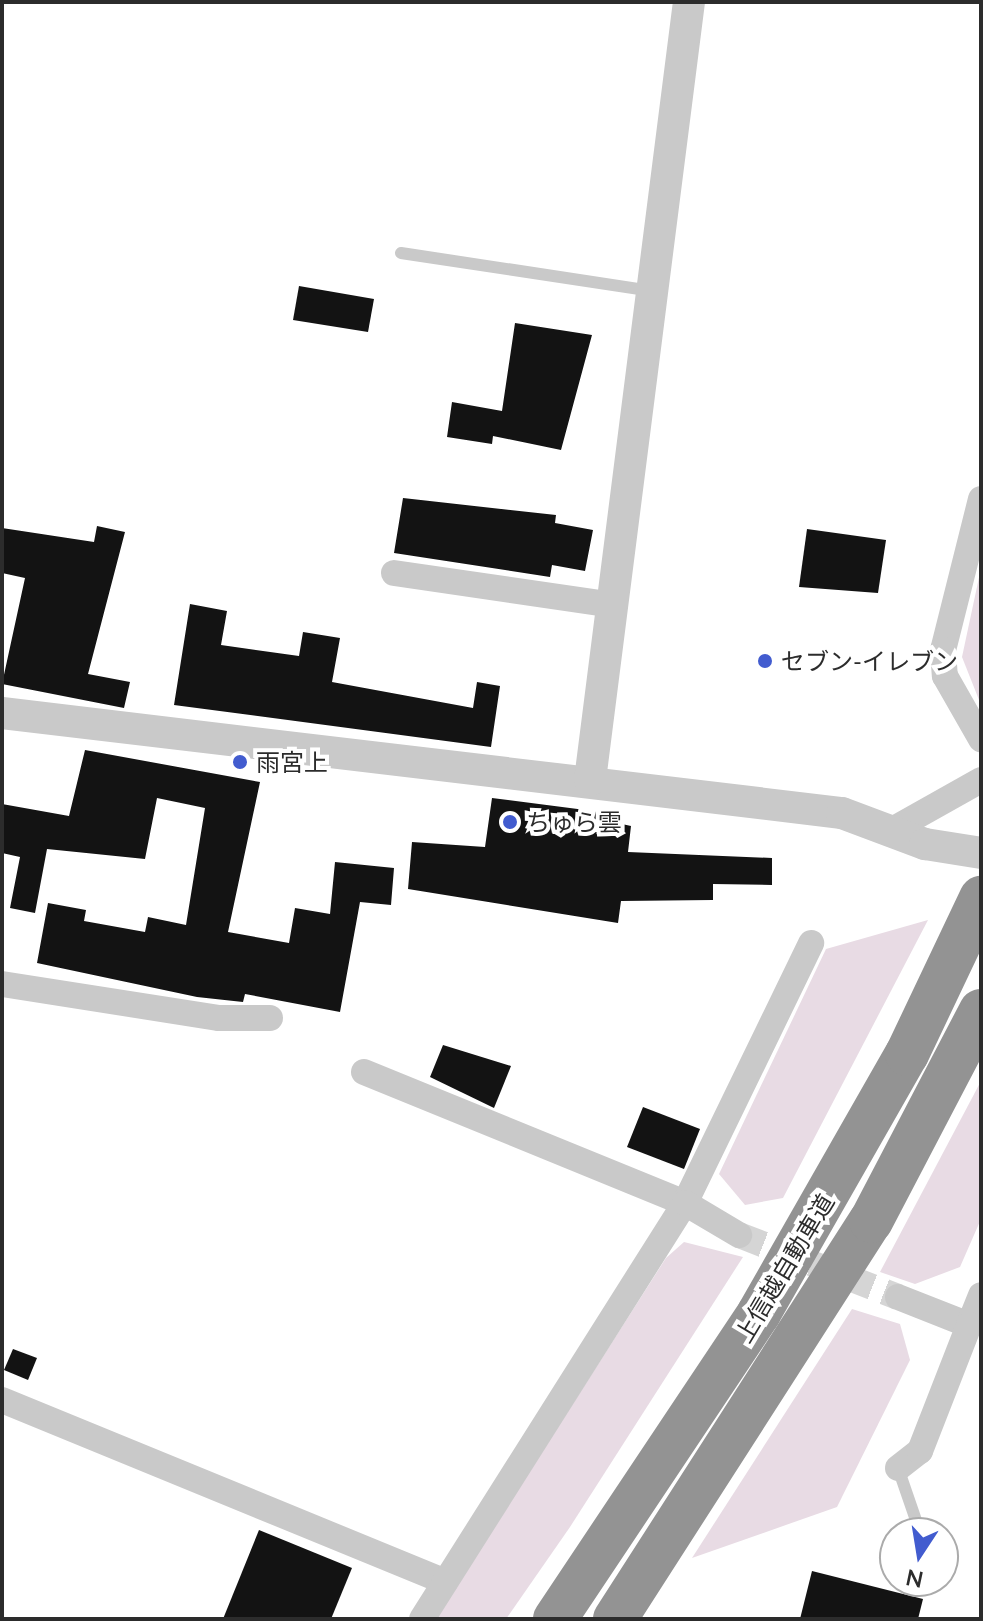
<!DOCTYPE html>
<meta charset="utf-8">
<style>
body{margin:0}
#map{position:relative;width:983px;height:1621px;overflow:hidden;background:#fff;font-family:Lato,"Noto Sans JP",sans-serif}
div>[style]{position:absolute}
.green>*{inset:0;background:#e8dbe4}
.building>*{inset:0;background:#131313}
.minor-tunnel>*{height:26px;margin-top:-13px;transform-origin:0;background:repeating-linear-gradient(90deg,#d5d5d5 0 26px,transparent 0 39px)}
.service>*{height:12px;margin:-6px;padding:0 6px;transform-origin:6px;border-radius:6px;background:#c9c9c9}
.minor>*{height:26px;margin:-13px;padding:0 13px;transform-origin:13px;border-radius:13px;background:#c9c9c9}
.tertiary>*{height:32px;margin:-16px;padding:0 16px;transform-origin:16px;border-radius:16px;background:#c9c9c9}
.motorway>*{height:44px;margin:-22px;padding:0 22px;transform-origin:22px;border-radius:22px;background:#939393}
.dots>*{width:22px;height:22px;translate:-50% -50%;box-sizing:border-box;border:4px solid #fff;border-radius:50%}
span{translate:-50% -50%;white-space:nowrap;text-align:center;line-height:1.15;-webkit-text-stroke:8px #fff;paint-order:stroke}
.poi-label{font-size:24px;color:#2c2c2c}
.left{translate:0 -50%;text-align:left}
.street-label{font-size:24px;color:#2c2c2c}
.frame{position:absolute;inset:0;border:4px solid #2c2c2c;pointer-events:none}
.north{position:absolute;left:879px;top:1517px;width:80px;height:80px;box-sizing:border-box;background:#fff;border:2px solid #ababab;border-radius:50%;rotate:192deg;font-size:22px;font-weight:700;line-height:32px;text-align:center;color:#2c2c2c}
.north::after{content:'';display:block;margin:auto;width:28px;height:36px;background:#425ccf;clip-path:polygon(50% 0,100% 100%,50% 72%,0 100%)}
</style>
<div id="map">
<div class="green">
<div style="clip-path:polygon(981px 568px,981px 705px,962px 657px)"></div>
<div style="clip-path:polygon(928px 920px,783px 1198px,745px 1205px,719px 1174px,826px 949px)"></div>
<div style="clip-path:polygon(981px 1081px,981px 1219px,960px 1267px,915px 1284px,880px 1272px)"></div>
<div style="clip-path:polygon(684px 1242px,743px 1257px,570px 1527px,506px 1619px,435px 1619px,666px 1258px)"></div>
<div style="clip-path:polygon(852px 1309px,900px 1324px,910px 1360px,837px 1507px,692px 1558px)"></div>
</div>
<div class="building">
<div style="clip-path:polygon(299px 286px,374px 299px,368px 332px,293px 320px)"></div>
<div style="clip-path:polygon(515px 323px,592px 335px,561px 450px,493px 436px,492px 444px,447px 437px,452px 402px,502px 411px)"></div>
<div style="clip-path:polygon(403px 498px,556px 515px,555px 523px,593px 530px,585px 571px,552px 565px,550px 577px,394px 553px)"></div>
<div style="clip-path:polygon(97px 526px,125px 532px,88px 674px,130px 682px,124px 708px,2px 684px,25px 578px,2px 573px,2px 528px,94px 542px)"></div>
<div style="clip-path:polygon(807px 529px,886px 540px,878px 593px,799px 587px)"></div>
<div style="clip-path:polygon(190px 604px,227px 611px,221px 645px,299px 656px,303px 632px,340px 638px,332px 682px,473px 708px,477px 682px,500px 686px,491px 747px,174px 705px)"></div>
<div style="clip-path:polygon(85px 750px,260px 782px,228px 932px,289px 943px,295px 908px,330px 914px,335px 862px,394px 868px,391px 905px,360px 902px,340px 1012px,245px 994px,243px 1002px,197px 997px,37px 963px,48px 903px,86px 910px,84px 921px,145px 932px,148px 917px,186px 925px,205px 808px,157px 798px,145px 859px,47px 849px,35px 913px,10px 908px,20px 857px,2px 853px,2px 804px,69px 816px)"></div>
<div style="clip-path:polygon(492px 798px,624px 815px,622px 824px,631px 826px,628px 852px,772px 858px,772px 885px,713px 884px,713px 900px,621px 901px,618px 923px,408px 889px,412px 842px,485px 847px)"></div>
<div style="clip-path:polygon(443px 1045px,511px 1066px,494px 1108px,430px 1077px)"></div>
<div style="clip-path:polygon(643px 1107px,700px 1129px,684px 1169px,627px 1147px)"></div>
<div style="clip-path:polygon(13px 1349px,37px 1358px,28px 1380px,4px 1370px)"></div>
<div style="clip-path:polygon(259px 1530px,352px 1568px,331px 1619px,223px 1619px)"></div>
<div style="clip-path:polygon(812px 1571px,923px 1599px,918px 1619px,800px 1619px)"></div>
</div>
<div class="minor-tunnel">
<div style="left:739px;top:1235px;width:171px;rotate:21.3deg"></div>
</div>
<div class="service">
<div style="left:401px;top:253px;width:253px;rotate:8.6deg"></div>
<div style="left:898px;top:1468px;width:65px;rotate:71deg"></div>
</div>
<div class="minor">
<div style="left:981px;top:499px;width:156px;rotate:104.1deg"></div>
<div style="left:943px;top:650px;width:26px;rotate:86deg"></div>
<div style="left:945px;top:676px;width:73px;rotate:60.3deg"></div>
<div style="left:394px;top:573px;width:221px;rotate:8.3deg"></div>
<div style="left:892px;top:830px;width:102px;rotate:-29.3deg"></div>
<div style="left:2px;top:984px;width:220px;rotate:8.9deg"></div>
<div style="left:219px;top:1018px;width:51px"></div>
<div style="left:364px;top:1072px;width:347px;rotate:22.2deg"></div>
<div style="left:685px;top:1203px;width:289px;rotate:-64.1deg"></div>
<div style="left:898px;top:1297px;width:76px;rotate:21.5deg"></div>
<div style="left:969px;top:1325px;width:32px;rotate:-68deg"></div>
<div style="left:2px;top:1400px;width:479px;rotate:22.3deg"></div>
<div style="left:898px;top:1468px;width:28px;rotate:-38deg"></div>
<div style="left:920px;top:1451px;width:135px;rotate:-68.7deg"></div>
<div style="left:422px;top:1619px;width:492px;rotate:-57.7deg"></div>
<div style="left:685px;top:1203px;width:63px;rotate:30.7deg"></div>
</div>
<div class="tertiary">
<div style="left:2px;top:713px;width:846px;rotate:6.79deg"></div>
<div style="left:842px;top:813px;width:89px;rotate:20.5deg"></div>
<div style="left:925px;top:844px;width:57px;rotate:9.1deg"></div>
<div style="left:590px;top:780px;width:784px;rotate:-82.75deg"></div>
</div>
<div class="motorway">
<div style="left:555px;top:1619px;width:368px;rotate:-56.3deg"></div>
<div style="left:759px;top:1313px;width:298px;rotate:-60.3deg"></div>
<div style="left:907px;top:1054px;width:173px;rotate:-64.6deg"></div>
<div style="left:615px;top:1619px;width:473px;rotate:-57.3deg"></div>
<div style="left:871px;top:1221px;width:237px;rotate:-62.4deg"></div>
</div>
<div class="dots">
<div style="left:765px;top:661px;background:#425ccf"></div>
<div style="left:240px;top:762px;background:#425ccf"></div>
<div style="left:510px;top:822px;background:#425ccf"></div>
</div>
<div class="poi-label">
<span class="left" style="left:781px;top:661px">セブン-イレブン</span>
<span class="left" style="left:256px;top:762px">雨宮上</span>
<span class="left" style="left:526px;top:822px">ちゅら雲</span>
</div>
<div class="street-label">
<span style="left:784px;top:1268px;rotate:-59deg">上信越自動車道</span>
</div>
<div class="frame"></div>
<div class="north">N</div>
</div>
